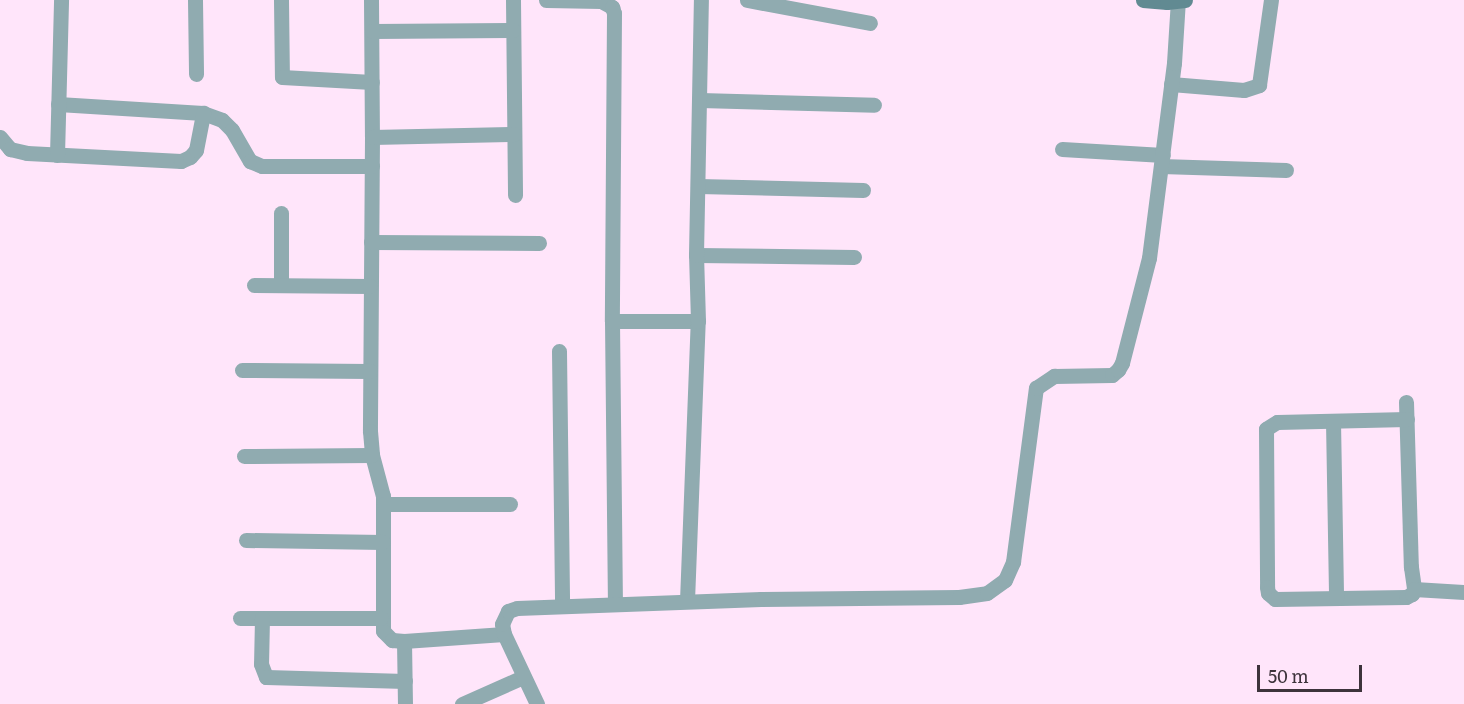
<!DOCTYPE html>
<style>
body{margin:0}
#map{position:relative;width:1464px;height:704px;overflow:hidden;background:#ffe5fa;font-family:Literata,serif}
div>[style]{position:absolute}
.street>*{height:15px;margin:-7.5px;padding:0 7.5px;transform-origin:7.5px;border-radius:7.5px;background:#90abb0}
.secondary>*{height:15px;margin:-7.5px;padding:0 7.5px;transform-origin:7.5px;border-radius:7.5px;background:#618a92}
span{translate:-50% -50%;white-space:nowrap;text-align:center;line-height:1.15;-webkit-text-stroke:6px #ffe5fa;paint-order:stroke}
.scale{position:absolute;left:1257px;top:665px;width:105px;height:27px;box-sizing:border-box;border:3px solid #3d333b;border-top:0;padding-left:8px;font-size:18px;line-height:21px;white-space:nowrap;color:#3d333b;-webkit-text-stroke:4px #ffe5fa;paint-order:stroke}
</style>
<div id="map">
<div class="street">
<div style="left:195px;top:0;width:74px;rotate:89.2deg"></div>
<div style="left:281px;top:0;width:77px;rotate:89.3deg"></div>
<div style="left:282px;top:77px;width:90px;rotate:3.2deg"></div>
<div style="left:371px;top:0;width:137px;rotate:89.6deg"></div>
<div style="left:372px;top:137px;width:294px;rotate:90.4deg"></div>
<div style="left:370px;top:431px;width:24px;rotate:85deg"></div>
<div style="left:372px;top:455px;width:42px;rotate:75deg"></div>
<div style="left:383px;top:496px;width:135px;rotate:90deg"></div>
<div style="left:383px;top:631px;width:13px;rotate:45deg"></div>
<div style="left:392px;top:640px;width:12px;rotate:5deg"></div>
<div style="left:404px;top:641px;width:100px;rotate:-4deg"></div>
<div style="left:513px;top:0;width:195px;rotate:89.4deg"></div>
<div style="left:546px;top:0;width:55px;rotate:1deg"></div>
<div style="left:601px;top:1px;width:13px;rotate:29deg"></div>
<div style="left:612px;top:7px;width:6px;rotate:72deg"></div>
<div style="left:614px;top:13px;width:308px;rotate:90.4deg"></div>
<div style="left:612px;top:321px;width:283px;rotate:89.4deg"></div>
<div style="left:747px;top:0;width:125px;rotate:10.6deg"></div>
<div style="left:372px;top:31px;width:141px;rotate:-0.4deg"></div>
<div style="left:1171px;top:84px;width:73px;rotate:4.7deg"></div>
<div style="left:1244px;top:90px;width:16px;rotate:-18deg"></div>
<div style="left:1259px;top:85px;width:86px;rotate:-82deg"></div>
<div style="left:700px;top:100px;width:174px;rotate:1.6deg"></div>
<div style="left:58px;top:104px;width:145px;rotate:3.6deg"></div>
<div style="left:203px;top:113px;width:20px;rotate:20deg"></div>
<div style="left:222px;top:120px;width:14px;rotate:45deg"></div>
<div style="left:232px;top:130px;width:36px;rotate:60deg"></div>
<div style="left:250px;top:161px;width:13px;rotate:23deg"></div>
<div style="left:262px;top:166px;width:110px"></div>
<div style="left:0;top:137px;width:16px;rotate:50deg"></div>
<div style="left:10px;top:149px;width:17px;rotate:13deg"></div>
<div style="left:27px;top:153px;width:154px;rotate:3deg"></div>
<div style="left:181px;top:161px;width:10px;rotate:-24deg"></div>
<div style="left:190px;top:157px;width:9px;rotate:-49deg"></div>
<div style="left:196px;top:150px;width:38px;rotate:-79deg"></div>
<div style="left:372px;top:137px;width:142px;rotate:-1.2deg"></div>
<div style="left:1062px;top:149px;width:101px;rotate:3.4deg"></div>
<div style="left:57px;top:155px;width:155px;rotate:-88.5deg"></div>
<div style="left:1161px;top:166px;width:125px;rotate:1.8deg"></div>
<div style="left:698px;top:186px;width:165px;rotate:1.4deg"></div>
<div style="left:281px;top:213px;width:72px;rotate:90deg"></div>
<div style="left:371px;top:242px;width:168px;rotate:0.3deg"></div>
<div style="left:696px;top:255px;width:158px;rotate:0.7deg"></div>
<div style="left:254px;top:285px;width:116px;rotate:0.5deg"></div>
<div style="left:612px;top:321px;width:86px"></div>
<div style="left:559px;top:351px;width:254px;rotate:89.3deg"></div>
<div style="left:242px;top:370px;width:128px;rotate:0.4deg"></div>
<div style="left:1406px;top:402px;width:165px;rotate:88.3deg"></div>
<div style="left:1411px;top:567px;width:22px;rotate:82deg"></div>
<div style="left:1414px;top:589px;width:50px;rotate:3.4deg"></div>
<div style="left:1407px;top:419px;width:130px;rotate:178.7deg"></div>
<div style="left:1277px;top:422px;width:13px;rotate:148deg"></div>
<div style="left:1266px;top:429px;width:158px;rotate:89.6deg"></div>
<div style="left:1267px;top:587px;width:6px;rotate:81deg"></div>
<div style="left:1268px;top:593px;width:9px;rotate:41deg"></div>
<div style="left:1275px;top:599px;width:131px;rotate:-0.9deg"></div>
<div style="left:1406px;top:597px;width:7px;rotate:-27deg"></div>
<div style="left:1412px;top:594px;width:5px;rotate:-68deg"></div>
<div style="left:1333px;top:421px;width:177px;rotate:89deg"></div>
<div style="left:244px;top:456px;width:128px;rotate:-0.4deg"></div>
<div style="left:384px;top:504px;width:126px"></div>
<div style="left:246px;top:540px;width:137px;rotate:0.8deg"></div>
<div style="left:687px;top:601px;width:280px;rotate:-87.8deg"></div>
<div style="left:698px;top:321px;width:66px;rotate:-91.7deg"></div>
<div style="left:696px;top:255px;width:255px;rotate:-88.9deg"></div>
<div style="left:240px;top:618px;width:141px"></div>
<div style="left:262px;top:618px;width:46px;rotate:91.2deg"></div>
<div style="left:261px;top:664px;width:14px;rotate:69deg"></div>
<div style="left:266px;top:677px;width:139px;rotate:1.6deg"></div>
<div style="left:404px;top:641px;width:63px;rotate:89.1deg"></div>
<div style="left:462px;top:704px;width:67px;rotate:-23.9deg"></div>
<div style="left:537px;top:704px;width:77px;rotate:-115.2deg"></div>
<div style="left:504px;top:634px;width:10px;rotate:-101deg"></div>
<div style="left:502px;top:624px;width:14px;rotate:-65deg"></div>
<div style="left:508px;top:611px;width:9px;rotate:-18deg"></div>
<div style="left:517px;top:608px;width:244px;rotate:-2.1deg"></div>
<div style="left:761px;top:599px;width:198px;rotate:-0.6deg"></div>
<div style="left:959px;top:597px;width:28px;rotate:-8deg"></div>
<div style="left:987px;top:593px;width:22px;rotate:-36deg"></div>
<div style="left:1005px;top:580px;width:20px;rotate:-66deg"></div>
<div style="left:1013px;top:562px;width:176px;rotate:-82.5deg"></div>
<div style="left:1036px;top:388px;width:22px;rotate:-34deg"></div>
<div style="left:1054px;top:376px;width:58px;rotate:-1deg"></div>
<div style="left:1112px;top:375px;width:8px;rotate:-40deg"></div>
<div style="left:1118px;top:370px;width:8px;rotate:-60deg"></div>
<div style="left:1122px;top:363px;width:108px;rotate:-75.6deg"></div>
<div style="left:1149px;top:258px;width:197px;rotate:-82.7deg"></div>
<div style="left:1174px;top:63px;width:63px;rotate:-86.4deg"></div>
</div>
<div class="secondary">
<div style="left:1143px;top:0;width:24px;rotate:5deg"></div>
<div style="left:1167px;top:2px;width:18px;rotate:-6deg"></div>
</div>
<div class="scale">50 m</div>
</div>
